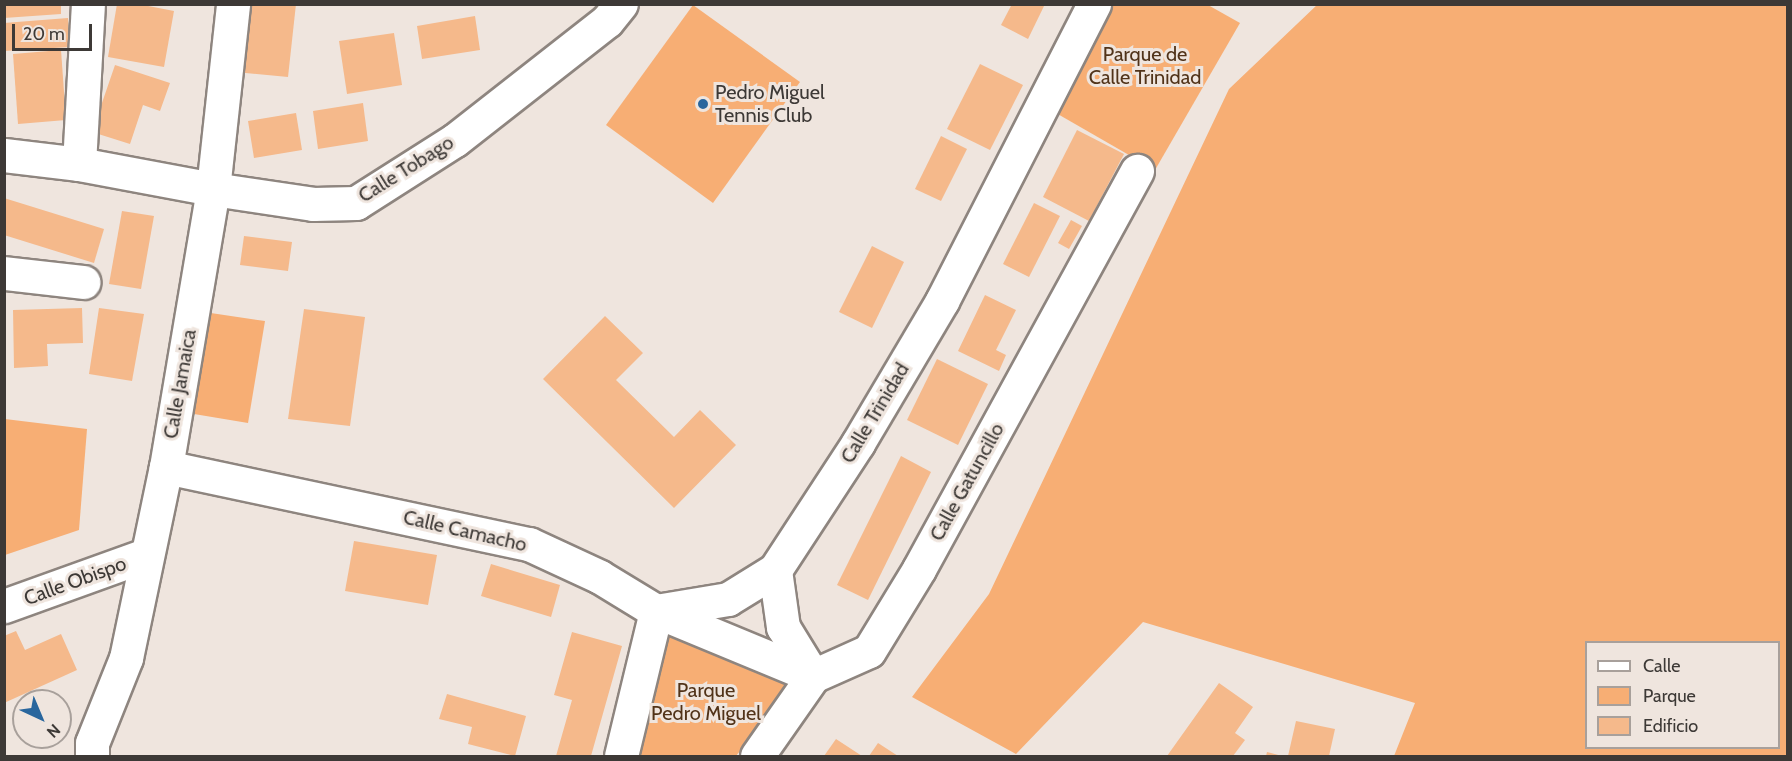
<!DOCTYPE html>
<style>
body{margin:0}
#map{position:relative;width:1792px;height:761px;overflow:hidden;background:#efe5de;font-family:Cabin,sans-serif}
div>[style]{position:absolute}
.green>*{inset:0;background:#f7ae74}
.building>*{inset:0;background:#f5b98b}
.roads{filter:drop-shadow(2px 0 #8e857f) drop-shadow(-2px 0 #8e857f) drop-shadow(0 2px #8e857f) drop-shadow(0 -2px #8e857f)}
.minor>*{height:33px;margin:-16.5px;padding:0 16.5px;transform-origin:16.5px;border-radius:16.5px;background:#fff}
.dots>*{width:16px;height:16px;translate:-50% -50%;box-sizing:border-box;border:3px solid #efe5de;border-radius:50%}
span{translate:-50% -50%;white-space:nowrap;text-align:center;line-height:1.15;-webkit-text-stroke:6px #efe5de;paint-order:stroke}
.park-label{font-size:20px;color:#513319}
.poi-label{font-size:20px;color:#3d3936}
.left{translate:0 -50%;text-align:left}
.street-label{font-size:20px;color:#3d3936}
.frame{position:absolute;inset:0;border:6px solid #3d3936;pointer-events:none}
.legend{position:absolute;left:1585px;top:641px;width:195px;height:108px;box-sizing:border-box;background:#efe5de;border:2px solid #a8a09b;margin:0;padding:8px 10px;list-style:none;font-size:18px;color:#3d3936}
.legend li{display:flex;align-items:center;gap:12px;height:30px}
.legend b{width:30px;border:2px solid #a8a09b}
.north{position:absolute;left:12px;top:689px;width:60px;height:60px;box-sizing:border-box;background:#efe5de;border:2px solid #a8a09b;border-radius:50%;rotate:136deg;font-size:16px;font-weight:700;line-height:24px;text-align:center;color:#3d3936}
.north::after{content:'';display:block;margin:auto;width:21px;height:27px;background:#29669d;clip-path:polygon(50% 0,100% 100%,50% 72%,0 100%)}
.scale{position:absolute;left:12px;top:24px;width:80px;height:27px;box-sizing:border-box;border:3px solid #3d3936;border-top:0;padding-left:8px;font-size:18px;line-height:21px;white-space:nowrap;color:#3d3936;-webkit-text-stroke:4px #efe5de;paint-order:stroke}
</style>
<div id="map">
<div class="green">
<div style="clip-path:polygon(evenodd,1318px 4px,1787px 5px,1787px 756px,1394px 756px,1415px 703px,1143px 622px,1016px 754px,912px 697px,989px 594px,1229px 89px,1318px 4px,1586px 642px,1778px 642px,1778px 748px,1586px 748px,1586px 642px)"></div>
<div style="clip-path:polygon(693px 5px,800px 82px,713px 203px,606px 125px)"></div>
<div style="clip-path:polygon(1110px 5px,1208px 5px,1240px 23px,1155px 170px,1049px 109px)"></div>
<div style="clip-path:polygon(204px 312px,265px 321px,248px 423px,188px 413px)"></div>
<div style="clip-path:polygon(5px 419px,87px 429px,79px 530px,5px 555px)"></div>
<div style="clip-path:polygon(671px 627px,793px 683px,736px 756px,634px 756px)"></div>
</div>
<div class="building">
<div style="clip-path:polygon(4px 4px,61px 4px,61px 14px,4px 18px)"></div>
<div style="clip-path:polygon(117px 4px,138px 4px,174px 11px,164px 67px,108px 57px)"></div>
<div style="clip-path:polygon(242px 4px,296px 4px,288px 77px,235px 72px)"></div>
<div style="clip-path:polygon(1012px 4px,1045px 4px,1028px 39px,1001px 25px)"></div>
<div style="clip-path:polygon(475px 16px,480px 50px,422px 59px,417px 26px)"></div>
<div style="clip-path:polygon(68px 18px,70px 47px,4px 51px,4px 23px)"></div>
<div style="clip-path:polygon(394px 33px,402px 85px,347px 94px,339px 41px)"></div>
<div style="clip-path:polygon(61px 50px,66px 120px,18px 124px,13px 54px)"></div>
<div style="clip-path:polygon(980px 64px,1023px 85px,990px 150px,947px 129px)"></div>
<div style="clip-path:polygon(115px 65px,170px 83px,160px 111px,143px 105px,130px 144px,92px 132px)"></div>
<div style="clip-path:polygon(363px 103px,368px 141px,318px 149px,313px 111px)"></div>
<div style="clip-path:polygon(296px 113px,302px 150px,254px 158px,248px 121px)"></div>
<div style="clip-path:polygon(1077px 130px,1124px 154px,1089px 221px,1043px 197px)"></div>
<div style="clip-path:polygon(941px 136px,967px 149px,941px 201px,915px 189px)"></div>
<div style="clip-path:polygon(4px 198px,104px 229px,94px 263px,4px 235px)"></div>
<div style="clip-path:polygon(1034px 203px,1060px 216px,1029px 277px,1003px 264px)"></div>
<div style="clip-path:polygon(122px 211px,154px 216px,141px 289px,109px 284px)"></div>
<div style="clip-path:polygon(1071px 220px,1082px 226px,1069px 249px,1058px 243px)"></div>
<div style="clip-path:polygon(244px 236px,292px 242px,288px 271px,240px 265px)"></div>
<div style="clip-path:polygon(872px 246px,904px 262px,872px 328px,839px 312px)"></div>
<div style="clip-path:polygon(985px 295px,1016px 310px,996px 350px,1006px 355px,999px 371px,958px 351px)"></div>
<div style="clip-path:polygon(82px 308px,83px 343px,47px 344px,48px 366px,14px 368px,13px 310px)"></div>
<div style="clip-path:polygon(99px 308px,144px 314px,132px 381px,89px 374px)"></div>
<div style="clip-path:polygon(304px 309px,365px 317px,350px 426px,288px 419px)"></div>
<div style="clip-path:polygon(605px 316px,643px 353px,616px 380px,674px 437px,700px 410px,736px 445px,674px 508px,543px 379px)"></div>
<div style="clip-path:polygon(937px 359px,988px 384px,958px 445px,907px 420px)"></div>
<div style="clip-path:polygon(901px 456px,931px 472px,868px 600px,837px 585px)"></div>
<div style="clip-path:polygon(354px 541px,437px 555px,428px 605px,345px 591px)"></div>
<div style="clip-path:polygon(491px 564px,560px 585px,551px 617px,481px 596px)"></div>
<div style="clip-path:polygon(16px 631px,25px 650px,61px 634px,77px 670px,4px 703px,4px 636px)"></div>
<div style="clip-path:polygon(572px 632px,622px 646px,591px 756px,556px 756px,572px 700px,554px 695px)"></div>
<div style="clip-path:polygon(1219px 683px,1253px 707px,1235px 733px,1245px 740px,1233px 756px,1167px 756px)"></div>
<div style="clip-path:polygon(447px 694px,526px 716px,515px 756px,468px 744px,472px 727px,439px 719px)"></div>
<div style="clip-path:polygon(1296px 721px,1335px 729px,1329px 756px,1288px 756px)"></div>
<div style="clip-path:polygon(836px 739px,862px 756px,824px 756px)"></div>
<div style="clip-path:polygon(878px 743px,898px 756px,869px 756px)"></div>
<div style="clip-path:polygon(1267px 752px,1282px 756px,1266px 756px)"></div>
</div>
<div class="roads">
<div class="minor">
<div style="left:4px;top:155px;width:76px;rotate:6.8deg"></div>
<div style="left:79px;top:164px;width:136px;rotate:10.6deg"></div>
<div style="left:213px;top:189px;width:101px;rotate:8.5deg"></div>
<div style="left:313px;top:204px;width:43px;rotate:-1.3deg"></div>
<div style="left:356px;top:203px;width:117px;rotate:-32.5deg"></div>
<div style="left:455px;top:140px;width:193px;rotate:-38.1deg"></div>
<div style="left:607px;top:21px;width:22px;rotate:-51deg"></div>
<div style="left:79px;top:164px;width:160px;rotate:-86.8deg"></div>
<div style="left:4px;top:273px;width:80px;rotate:6.5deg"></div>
<div style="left:166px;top:467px;width:371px;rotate:12deg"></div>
<div style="left:529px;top:544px;width:78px;rotate:24.9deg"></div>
<div style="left:600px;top:577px;width:66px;rotate:31.3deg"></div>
<div style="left:656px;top:611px;width:170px;rotate:22.5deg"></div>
<div style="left:775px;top:570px;width:58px;rotate:82deg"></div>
<div style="left:783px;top:627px;width:57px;rotate:58.5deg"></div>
<div style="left:4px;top:606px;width:151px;rotate:-19.8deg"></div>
<div style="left:92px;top:756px;width:13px;rotate:-90deg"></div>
<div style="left:92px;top:743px;width:92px;rotate:-68.2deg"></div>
<div style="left:126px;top:658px;width:195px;rotate:-78.2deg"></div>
<div style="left:166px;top:467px;width:282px;rotate:-80.4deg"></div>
<div style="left:213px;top:189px;width:186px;rotate:-83.8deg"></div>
<div style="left:621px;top:756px;width:149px;rotate:-76.4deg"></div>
<div style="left:656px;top:611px;width:73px;rotate:-9.5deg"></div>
<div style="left:728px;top:599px;width:55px;rotate:-31.7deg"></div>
<div style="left:775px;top:570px;width:152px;rotate:-56.8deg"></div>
<div style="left:858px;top:443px;width:165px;rotate:-59.4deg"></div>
<div style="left:942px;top:301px;width:334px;rotate:-62.9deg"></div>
<div style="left:757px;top:756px;width:98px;rotate:-55deg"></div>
<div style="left:813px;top:676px;width:61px;rotate:-24.1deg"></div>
<div style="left:869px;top:651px;width:96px;rotate:-58.6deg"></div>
<div style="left:919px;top:569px;width:454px;rotate:-61.3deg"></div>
</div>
</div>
<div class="dots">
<div style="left:703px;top:104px;background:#29669d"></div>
</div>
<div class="park-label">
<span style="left:1145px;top:66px">Parque de<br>Calle Trinidad</span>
<span style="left:706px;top:702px">Parque<br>Pedro Miguel</span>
</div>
<div class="poi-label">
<span class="left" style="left:715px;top:104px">Pedro Miguel<br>Tennis Club</span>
</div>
<div class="street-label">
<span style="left:406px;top:169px;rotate:-32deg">Calle Tobago</span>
<span style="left:180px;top:384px;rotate:-80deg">Calle Jamaica</span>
<span style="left:875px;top:413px;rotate:-59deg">Calle Trinidad</span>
<span style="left:967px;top:482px;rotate:-61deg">Calle Gatuncillo</span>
<span style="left:465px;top:531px;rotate:13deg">Calle Camacho</span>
<span style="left:75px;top:581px;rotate:-20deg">Calle Obispo</span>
</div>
<div class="frame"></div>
<ul class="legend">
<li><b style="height:8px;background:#fff"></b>Calle</li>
<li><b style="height:16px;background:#f7ae74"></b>Parque</li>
<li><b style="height:16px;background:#f5b98b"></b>Edificio</li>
</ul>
<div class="north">N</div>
<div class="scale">20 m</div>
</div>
